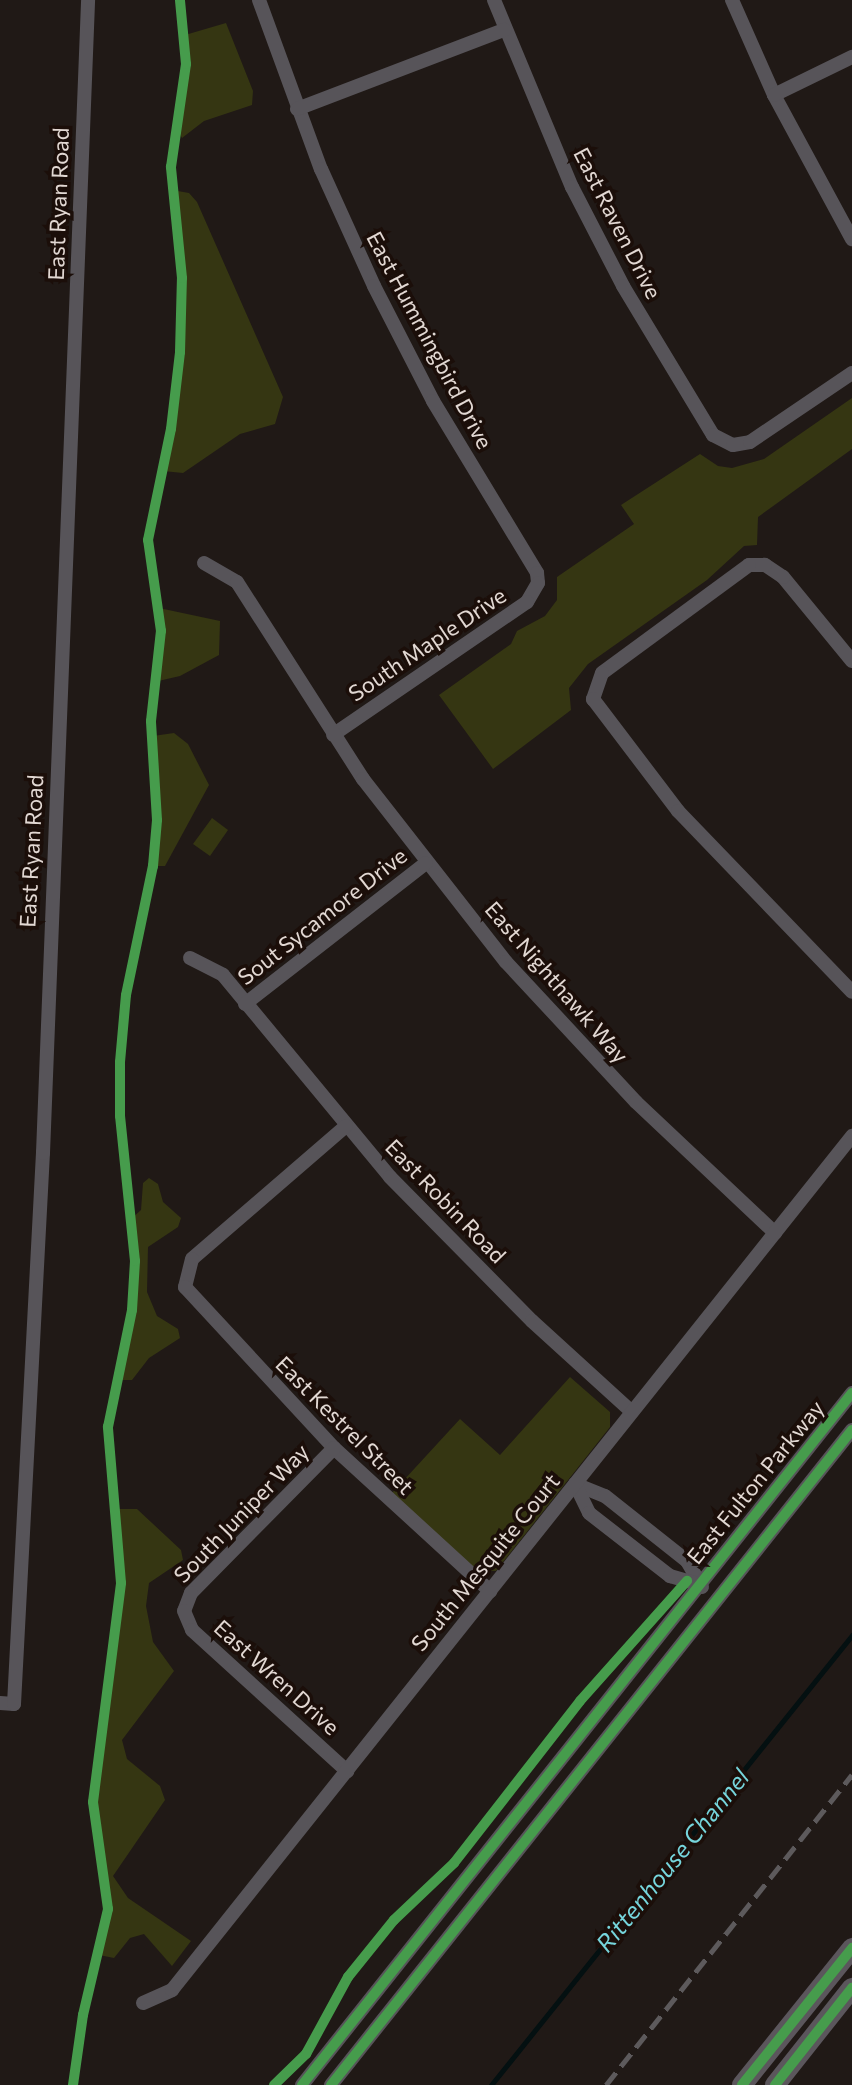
<!DOCTYPE html>
<style>
body{margin:0}
#map{position:relative;width:852px;height:2085px;overflow:hidden;background:#201916;font-family:Commissioner,sans-serif}
div>[style]{position:absolute}
.green>*{inset:0;background:#353612}
.stream>*{height:5px;margin:-2.5px;padding:0 2.5px;transform-origin:2.5px;border-radius:2.5px;background:#041011}
.minor>*{height:14px;margin:-7px;padding:0 7px;transform-origin:7px;border-radius:7px;background:#575459}
.secondary>*{height:20px;margin:-10px;padding:0 10px;transform-origin:10px;border-radius:10px;background:#5b565c}
.rail>*{height:5px;margin-top:-2.5px;transform-origin:0;background:repeating-linear-gradient(90deg,#5d5a5c 0 16px,transparent 0 24px)}
.cycleway>*{height:10px;margin:-5px;padding:0 5px;transform-origin:5px;border-radius:5px;background:#469c4c}
span{translate:-50% -50%;white-space:nowrap;text-align:center;line-height:1.15;-webkit-text-stroke:7px #1b0e09;paint-order:stroke}
.street-label{font-size:22px;color:#e2d8d3}
.water-label{font-size:24px;color:#76d5dc;font-style:italic}
</style>
<div id="map">
<div class="green">
<div style="clip-path:polygon(226px 23px,253px 91px,252px 105px,204px 121px,182px 138px,177px 129px,185px 35px)"></div>
<div style="clip-path:polygon(172px 190px,189px 193px,197px 202px,283px 397px,275px 424px,240px 434px,183px 473px,163px 471px,180px 352px,182px 278px)"></div>
<div style="clip-path:polygon(852px 398px,852px 449px,758px 517px,757px 545px,744px 546px,707px 580px,588px 664px,569px 688px,571px 710px,493px 769px,439px 695px,511px 644px,517px 631px,545px 616px,557px 600px,557px 577px,634px 524px,621px 505px,700px 454px,718px 466px,732px 468px,764px 459px)"></div>
<div style="clip-path:polygon(159px 608px,220px 621px,219px 655px,180px 676px,154px 682px)"></div>
<div style="clip-path:polygon(174px 733px,188px 744px,209px 785px,165px 866px,153px 866px,153px 736px)"></div>
<div style="clip-path:polygon(212px 818px,228px 830px,210px 856px,193px 844px)"></div>
<div style="clip-path:polygon(149px 1178px,158px 1184px,163px 1202px,181px 1218px,178px 1227px,148px 1247px,147px 1292px,157px 1316px,178px 1329px,180px 1338px,149px 1358px,132px 1380px,116px 1380px,134px 1286px,131px 1219px,141px 1210px,143px 1183px)"></div>
<div style="clip-path:polygon(570px 1377px,610px 1412px,610px 1427px,496px 1571px,477px 1571px,392px 1493px,460px 1419px,500px 1455px)"></div>
<div style="clip-path:polygon(117px 1509px,137px 1509px,181px 1550px,183px 1560px,149px 1583px,146px 1606px,153px 1642px,174px 1671px,122px 1740px,127px 1759px,160px 1786px,165px 1800px,113px 1876px,128px 1898px,191px 1941px,172px 1966px,144px 1934px,130px 1938px,114px 1958px,99px 1955px,108px 1909px,93px 1802px,119px 1627px)"></div>
</div>
<div class="stream">
<div style="left:491px;top:2085px;width:577px;rotate:-51.26deg"></div>
</div>
<div class="minor">
<div style="left:259px;top:0;width:180px;rotate:69.9deg"></div>
<div style="left:321px;top:169px;width:128px;rotate:65.6deg"></div>
<div style="left:374px;top:286px;width:129px;rotate:62.8deg"></div>
<div style="left:433px;top:401px;width:201px;rotate:58.8deg"></div>
<div style="left:537px;top:573px;width:10px;rotate:84deg"></div>
<div style="left:538px;top:583px;width:22px;rotate:120deg"></div>
<div style="left:527px;top:602px;width:235px;rotate:145.6deg"></div>
<div style="left:494px;top:0;width:203px;rotate:67.4deg"></div>
<div style="left:572px;top:187px;width:111px;rotate:62.7deg"></div>
<div style="left:623px;top:286px;width:174px;rotate:58.9deg"></div>
<div style="left:713px;top:435px;width:22px;rotate:27deg"></div>
<div style="left:733px;top:445px;width:17px;rotate:-10deg"></div>
<div style="left:750px;top:442px;width:123px;rotate:-34.1deg"></div>
<div style="left:732px;top:0;width:104px;rotate:66.1deg"></div>
<div style="left:774px;top:95px;width:164px;rotate:61.6deg"></div>
<div style="left:774px;top:95px;width:87px;rotate:-26deg"></div>
<div style="left:297px;top:109px;width:222px;rotate:-20.9deg"></div>
<div style="left:204px;top:563px;width:38px;rotate:30deg"></div>
<div style="left:237px;top:582px;width:234px;rotate:57.4deg"></div>
<div style="left:363px;top:779px;width:232px;rotate:52deg"></div>
<div style="left:506px;top:962px;width:191px;rotate:47.1deg"></div>
<div style="left:636px;top:1102px;width:191px;rotate:43.3deg"></div>
<div style="left:852px;top:661px;width:109px;rotate:-129.4deg"></div>
<div style="left:783px;top:577px;width:22px;rotate:-146deg"></div>
<div style="left:765px;top:565px;width:16px;rotate:180deg"></div>
<div style="left:749px;top:565px;width:182px;rotate:143.7deg"></div>
<div style="left:602px;top:673px;width:28px;rotate:109deg"></div>
<div style="left:593px;top:699px;width:141px;rotate:52.8deg"></div>
<div style="left:678px;top:811px;width:251px;rotate:46.1deg"></div>
<div style="left:190px;top:958px;width:37px;rotate:27deg"></div>
<div style="left:223px;top:975px;width:262px;rotate:50.4deg"></div>
<div style="left:390px;top:1177px;width:202px;rotate:45.4deg"></div>
<div style="left:532px;top:1321px;width:135px;rotate:42.3deg"></div>
<div style="left:245px;top:1004px;width:229px;rotate:-37.9deg"></div>
<div style="left:346px;top:1126px;width:203px;rotate:139.2deg"></div>
<div style="left:192px;top:1259px;width:29px;rotate:104deg"></div>
<div style="left:185px;top:1287px;width:219px;rotate:47.2deg"></div>
<div style="left:334px;top:1448px;width:212px;rotate:42.5deg"></div>
<div style="left:334px;top:1448px;width:204px;rotate:134.6deg"></div>
<div style="left:191px;top:1593px;width:19px;rotate:111deg"></div>
<div style="left:184px;top:1611px;width:21px;rotate:67deg"></div>
<div style="left:192px;top:1630px;width:210px;rotate:42.3deg"></div>
<div style="left:575px;top:1484px;width:32px;rotate:22deg"></div>
<div style="left:605px;top:1496px;width:105px;rotate:38.4deg"></div>
<div style="left:687px;top:1561px;width:30px;rotate:60deg"></div>
<div style="left:575px;top:1484px;width:32px;rotate:64deg"></div>
<div style="left:589px;top:1513px;width:103px;rotate:37.9deg"></div>
<div style="left:670px;top:1576px;width:29px;rotate:16deg"></div>
<div style="left:0;top:1703px;width:14px;rotate:4deg"></div>
<div style="left:14px;top:1704px;width:552px;rotate:-86.99deg"></div>
<div style="left:43px;top:1153px;width:1154px;rotate:-87.76deg"></div>
<div style="left:143px;top:2003px;width:32px;rotate:-24deg"></div>
<div style="left:172px;top:1990px;width:1092px;rotate:-51.47deg"></div>
<div style="left:302px;top:2085px;width:884px;rotate:-51.52deg"></div>
<div style="left:331px;top:2085px;width:837px;rotate:-51.5deg"></div>
</div>
<div class="secondary">
<div style="left:742px;top:2085px;width:176px;rotate:-51.2deg"></div>
<div style="left:775px;top:2085px;width:124px;rotate:-51.6deg"></div>
</div>
<div class="rail">
<div style="left:606px;top:2085px;width:396px;rotate:-51.6deg"></div>
</div>
<div class="cycleway">
<div style="left:73px;top:2085px;width:71px;rotate:-81.9deg"></div>
<div style="left:83px;top:2015px;width:109px;rotate:-76.7deg"></div>
<div style="left:108px;top:1909px;width:108px;rotate:-98deg"></div>
<div style="left:93px;top:1802px;width:221px;rotate:-82.7deg"></div>
<div style="left:121px;top:1583px;width:157px;rotate:-94.8deg"></div>
<div style="left:108px;top:1427px;width:119px;rotate:-78.4deg"></div>
<div style="left:132px;top:1310px;width:49px;rotate:-86.5deg"></div>
<div style="left:135px;top:1261px;width:146px;rotate:-95.9deg"></div>
<div style="left:120px;top:1116px;width:54px;rotate:-90deg"></div>
<div style="left:120px;top:1062px;width:67px;rotate:-84.9deg"></div>
<div style="left:126px;top:995px;width:132px;rotate:-78.2deg"></div>
<div style="left:153px;top:866px;width:46px;rotate:-85deg"></div>
<div style="left:157px;top:820px;width:99px;rotate:-93.5deg"></div>
<div style="left:151px;top:721px;width:91px;rotate:-83.7deg"></div>
<div style="left:161px;top:631px;width:92px;rotate:-98.1deg"></div>
<div style="left:148px;top:540px;width:113px;rotate:-78.3deg"></div>
<div style="left:171px;top:429px;width:78px;rotate:-83.3deg"></div>
<div style="left:180px;top:352px;width:74px;rotate:-88.5deg"></div>
<div style="left:182px;top:278px;width:112px;rotate:-95.7deg"></div>
<div style="left:171px;top:167px;width:104px;rotate:-81.7deg"></div>
<div style="left:186px;top:64px;width:64px;rotate:-95.4deg"></div>
<div style="left:274px;top:2085px;width:45px;rotate:-44.1deg"></div>
<div style="left:306px;top:2054px;width:88px;rotate:-61.4deg"></div>
<div style="left:348px;top:1977px;width:73px;rotate:-51.1deg"></div>
<div style="left:394px;top:1920px;width:83px;rotate:-43.5deg"></div>
<div style="left:454px;top:1863px;width:205px;rotate:-52.1deg"></div>
<div style="left:580px;top:1701px;width:161px;rotate:-48.3deg"></div>
<div style="left:302px;top:2085px;width:884px;rotate:-51.52deg"></div>
<div style="left:331px;top:2085px;width:837px;rotate:-51.5deg"></div>
<div style="left:742px;top:2085px;width:176px;rotate:-51.2deg"></div>
<div style="left:775px;top:2085px;width:124px;rotate:-51.6deg"></div>
</div>
<div class="street-label">
<span style="left:58px;top:204px;rotate:-88deg">East Ryan Road</span>
<span style="left:618px;top:223px;rotate:63deg">East Raven Drive</span>
<span style="left:430px;top:340px;rotate:62deg">East Hummingbird Drive</span>
<span style="left:427px;top:644px;rotate:-34deg">South Maple Drive</span>
<span style="left:31px;top:851px;rotate:-87deg">East Ryan Road</span>
<span style="left:322px;top:916px;rotate:-38deg">Sout Sycamore Drive</span>
<span style="left:557px;top:982px;rotate:49deg">East Nighthawk Way</span>
<span style="left:446px;top:1201px;rotate:46deg">East Robin Road</span>
<span style="left:345px;top:1425px;rotate:45deg">East Kestrel Street</span>
<span style="left:755px;top:1482px;rotate:-51deg">East Fulton Parkway</span>
<span style="left:241px;top:1513px;rotate:-46deg">South Juniper Way</span>
<span style="left:485px;top:1562px;rotate:-51deg">South Mesquite Court</span>
<span style="left:277px;top:1677px;rotate:42deg">East Wren Drive</span>
</div>
<div class="water-label">
<span style="left:672px;top:1860px;rotate:-51deg">Rittenhouse Channel</span>
</div>
</div>
